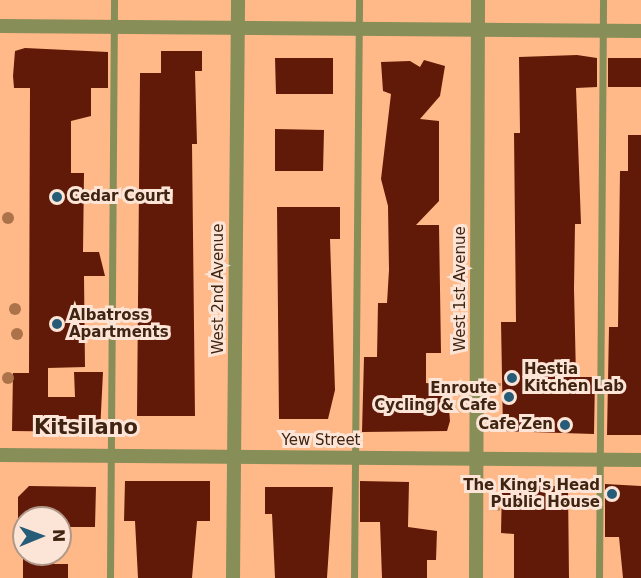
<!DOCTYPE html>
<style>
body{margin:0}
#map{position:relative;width:641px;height:578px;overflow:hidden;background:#ffb888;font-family:"DejaVu Sans",sans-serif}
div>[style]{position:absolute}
.building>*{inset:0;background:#621a08}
.path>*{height:3px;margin-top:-1.5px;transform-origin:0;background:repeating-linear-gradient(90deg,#c38963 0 3px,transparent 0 6px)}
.service>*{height:7px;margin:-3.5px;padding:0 3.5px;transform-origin:3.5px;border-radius:3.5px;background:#878e58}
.minor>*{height:14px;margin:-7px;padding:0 7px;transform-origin:7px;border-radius:7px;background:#878e58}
.trees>*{width:12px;height:12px;margin:-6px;border-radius:50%;background:#ac7249}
.dots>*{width:16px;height:16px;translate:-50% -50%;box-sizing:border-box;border:3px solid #fce5d7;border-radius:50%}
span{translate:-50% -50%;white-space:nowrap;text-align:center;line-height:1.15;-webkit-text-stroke:6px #fce5d7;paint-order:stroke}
.poi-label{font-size:15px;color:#3f2411;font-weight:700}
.left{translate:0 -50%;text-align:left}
.right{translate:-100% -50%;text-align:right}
.street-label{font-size:15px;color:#3f2411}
.district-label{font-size:21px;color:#3f2411;font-weight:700}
.north{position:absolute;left:12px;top:506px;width:60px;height:60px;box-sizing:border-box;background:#fce5d7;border:2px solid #b09888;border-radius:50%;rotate:89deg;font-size:16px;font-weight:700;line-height:24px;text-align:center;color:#3f2411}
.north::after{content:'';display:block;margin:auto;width:21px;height:27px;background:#275c78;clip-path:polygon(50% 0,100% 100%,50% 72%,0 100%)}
</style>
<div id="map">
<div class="building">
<div style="clip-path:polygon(25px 48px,108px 52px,108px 88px,91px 88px,91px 116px,71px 121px,71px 173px,84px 173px,83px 252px,99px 252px,105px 276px,84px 276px,85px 367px,48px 368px,48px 397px,75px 397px,74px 372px,103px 372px,100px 432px,12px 431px,13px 373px,29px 373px,30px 88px,14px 88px,13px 76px,15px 51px)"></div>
<div style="clip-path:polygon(161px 51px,202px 51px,202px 71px,195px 71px,197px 144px,192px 144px,195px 416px,137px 416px,140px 73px,161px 73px)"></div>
<div style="clip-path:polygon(577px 55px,597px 58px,597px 87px,576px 88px,581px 224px,575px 224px,574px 289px,576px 377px,595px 377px,594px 434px,503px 431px,501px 322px,516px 322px,514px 133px,520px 133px,519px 57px)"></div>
<div style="clip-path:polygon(275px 58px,333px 58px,333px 94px,276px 94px)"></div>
<div style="clip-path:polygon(608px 58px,641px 58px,641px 87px,608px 87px)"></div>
<div style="clip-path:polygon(424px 60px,445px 66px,440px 96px,420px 119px,439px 121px,439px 201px,416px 225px,439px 225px,441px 353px,426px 353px,426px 383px,447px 385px,450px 421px,447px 431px,362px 432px,364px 357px,377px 357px,378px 303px,387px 303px,389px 270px,388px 206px,381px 179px,391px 94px,383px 91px,381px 62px,410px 61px,420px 67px)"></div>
<div style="clip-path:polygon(275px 129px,324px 130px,323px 171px,275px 171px)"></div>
<div style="clip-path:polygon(628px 135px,641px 135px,641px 435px,607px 435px,609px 327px,618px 327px,620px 171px,628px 171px)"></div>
<div style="clip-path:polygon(277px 207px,340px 207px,340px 239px,330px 239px,335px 390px,328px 419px,279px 419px)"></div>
<div style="clip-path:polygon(125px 481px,210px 481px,210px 521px,197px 521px,192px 578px,138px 578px,135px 521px,124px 521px)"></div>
<div style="clip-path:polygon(360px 481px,409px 482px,408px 527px,437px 531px,436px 560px,427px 560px,427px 578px,382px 578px,380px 522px,360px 522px)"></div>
<div style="clip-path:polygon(605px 484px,641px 486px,641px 578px,623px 578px,619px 537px,605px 537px)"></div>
<div style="clip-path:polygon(29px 486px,96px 487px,95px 527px,62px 527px,62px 518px,18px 518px,18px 497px)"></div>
<div style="clip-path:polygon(502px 486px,568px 486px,569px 578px,514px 578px,514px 534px,501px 533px)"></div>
<div style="clip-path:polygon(265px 487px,333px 487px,327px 578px,275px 578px,272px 514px,265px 514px)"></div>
<div style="clip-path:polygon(23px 557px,54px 557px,54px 564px,68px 564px,68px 578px,23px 578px)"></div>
</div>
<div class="path">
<div style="left:492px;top:384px;width:12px"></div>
<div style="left:490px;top:392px;width:14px;rotate:4deg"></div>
<div style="left:491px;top:508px;width:11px;rotate:5deg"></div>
</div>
<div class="service">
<div style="left:110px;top:578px;width:578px;rotate:-89.6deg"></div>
<div style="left:354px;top:578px;width:578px;rotate:-89.5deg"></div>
<div style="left:599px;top:578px;width:578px;rotate:-89.6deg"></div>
</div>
<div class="minor">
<div style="left:0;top:26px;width:641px;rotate:0.45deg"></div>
<div style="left:0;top:455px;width:641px;rotate:0.45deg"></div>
<div style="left:233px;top:578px;width:578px;rotate:-89.5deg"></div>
<div style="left:476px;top:578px;width:578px;rotate:-89.8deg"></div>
</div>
<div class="trees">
<div style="left:8px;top:218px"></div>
<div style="left:15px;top:309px"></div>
<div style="left:17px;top:334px"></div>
<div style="left:8px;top:378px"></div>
</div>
<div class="dots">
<div style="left:57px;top:197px;background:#275c78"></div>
<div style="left:57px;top:324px;background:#275c78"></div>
<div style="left:512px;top:378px;background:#275c78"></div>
<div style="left:509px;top:397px;background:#275c78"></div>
<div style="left:565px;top:425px;background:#275c78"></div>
<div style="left:612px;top:494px;background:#275c78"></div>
</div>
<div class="poi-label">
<span class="left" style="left:69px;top:197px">Cedar Court</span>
<span class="left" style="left:69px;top:324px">Albatross<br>Apartments</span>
<span class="left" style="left:524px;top:378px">Hestia<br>Kitchen Lab</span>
<span class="right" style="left:497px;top:397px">Enroute<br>Cycling &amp; Cafe</span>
<span class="right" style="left:553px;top:425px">Cafe Zen</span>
<span class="right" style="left:600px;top:494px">The King's Head<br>Public House</span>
</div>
<div class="street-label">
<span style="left:219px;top:289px;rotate:-90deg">West 2nd Avenue</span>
<span style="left:461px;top:289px;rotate:-90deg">West 1st Avenue</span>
<span style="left:321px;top:441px">Yew Street</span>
</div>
<div class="district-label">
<span style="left:86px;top:427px">Kitsilano</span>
</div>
<div class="north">N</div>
</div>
